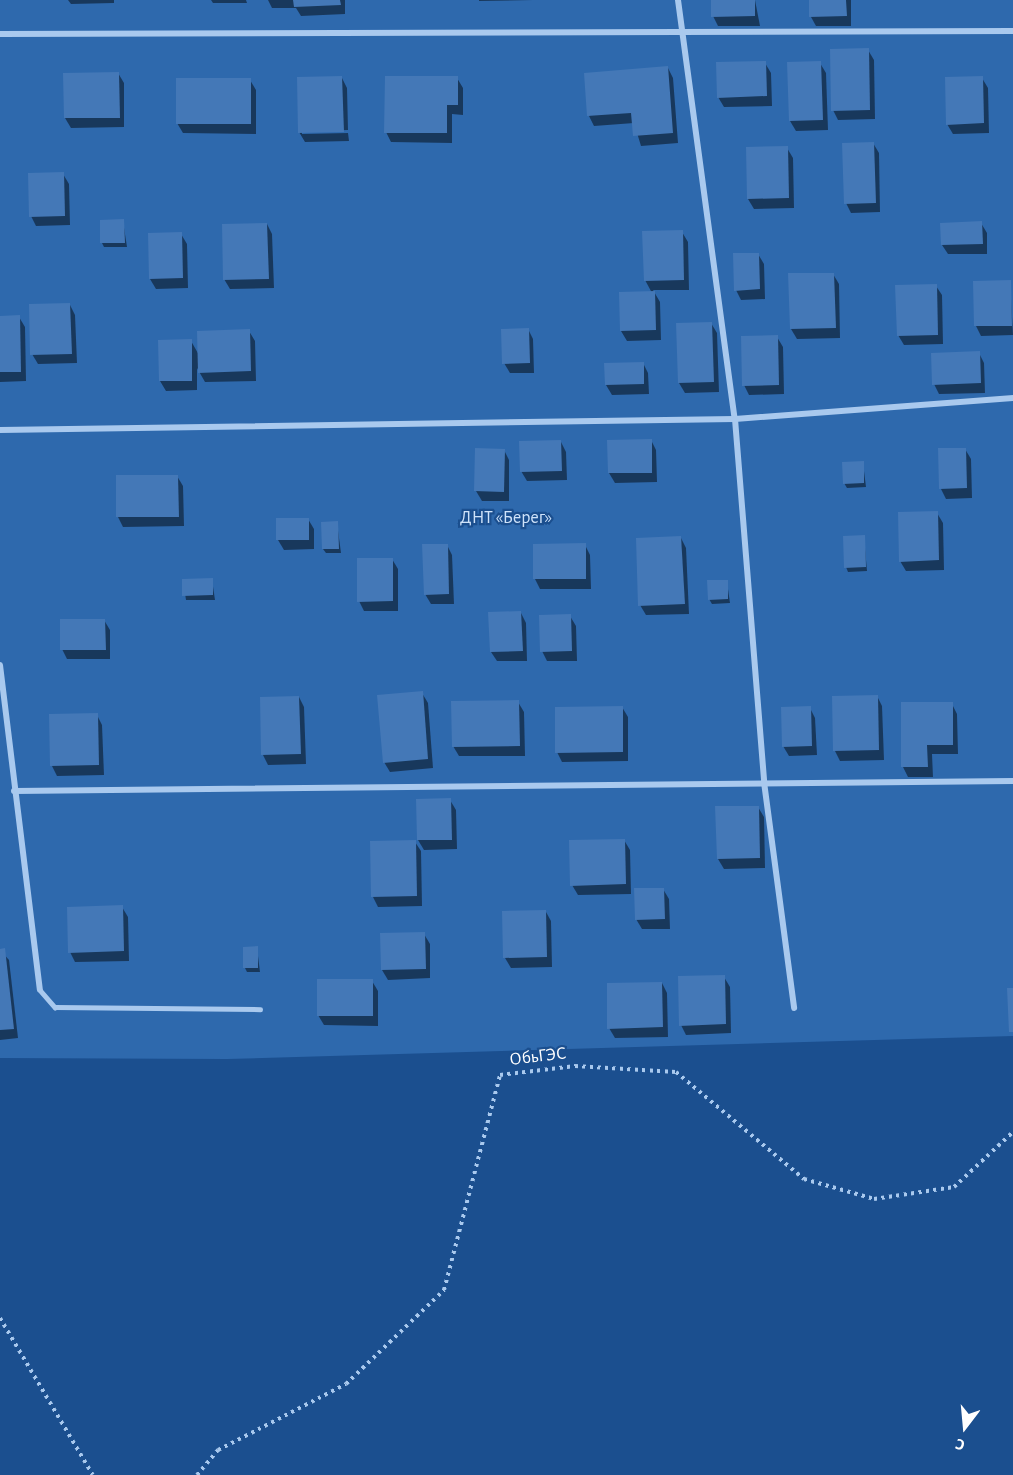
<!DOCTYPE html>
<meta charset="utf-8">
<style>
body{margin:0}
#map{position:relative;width:1013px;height:1475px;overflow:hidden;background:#1b4f8f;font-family:"Alegreya Sans",sans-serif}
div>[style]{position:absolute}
.green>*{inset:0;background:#2e69ad}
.shadow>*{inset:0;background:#0007}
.building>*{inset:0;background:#4478b7}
.path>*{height:4px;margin-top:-2px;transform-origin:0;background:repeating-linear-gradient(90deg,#a9c9ee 0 3px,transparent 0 7.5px)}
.service>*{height:4.5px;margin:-2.25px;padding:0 2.25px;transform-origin:2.25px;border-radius:2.25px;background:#a9c9ee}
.minor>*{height:6px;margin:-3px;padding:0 3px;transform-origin:3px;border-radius:3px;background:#a9c9ee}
span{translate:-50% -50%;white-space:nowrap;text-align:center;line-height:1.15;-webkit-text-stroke:4.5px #1b4f8f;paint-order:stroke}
.park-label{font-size:18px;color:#cfe3fa}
.street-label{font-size:18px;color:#fff}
.north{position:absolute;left:935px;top:1397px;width:60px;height:60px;-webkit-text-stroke:4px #1b4f8f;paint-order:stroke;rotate:196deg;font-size:16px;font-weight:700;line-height:24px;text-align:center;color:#fff}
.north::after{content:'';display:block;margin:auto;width:21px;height:27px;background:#fff;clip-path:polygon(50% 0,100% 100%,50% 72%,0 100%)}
</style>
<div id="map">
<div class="green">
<div style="clip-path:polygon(0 0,1013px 0,1013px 1036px,227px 1059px,0 1058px)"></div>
</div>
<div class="shadow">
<div style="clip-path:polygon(68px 0,114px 0,114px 3px,71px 4px)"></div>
<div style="clip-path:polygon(211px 0,246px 0,247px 3px,213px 3px)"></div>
<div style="clip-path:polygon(268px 0,345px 0,345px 14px,301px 16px,296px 8px,272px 8px)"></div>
<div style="clip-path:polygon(479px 0,533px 0,479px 1px)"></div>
<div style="clip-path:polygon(712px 0,755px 0,760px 26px,718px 26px,713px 16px)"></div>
<div style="clip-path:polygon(810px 0,851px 0,851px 26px,816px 26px,811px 17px)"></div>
<div style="clip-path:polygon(868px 50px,874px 60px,875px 119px,838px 120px,833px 110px)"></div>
<div style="clip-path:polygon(765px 63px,771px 73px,772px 106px,724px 107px,718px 97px)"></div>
<div style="clip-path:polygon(820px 63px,826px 73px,828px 130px,796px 131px,790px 121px)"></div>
<div style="clip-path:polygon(668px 68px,673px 78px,678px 143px,641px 146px,634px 123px,594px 126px,589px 116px)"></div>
<div style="clip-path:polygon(118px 73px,124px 83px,124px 127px,71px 128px,65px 118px)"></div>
<div style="clip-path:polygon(342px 78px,347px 88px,348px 130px,302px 131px,302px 134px,348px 133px,349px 141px,305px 142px,299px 132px)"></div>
<div style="clip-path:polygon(457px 78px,463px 88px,463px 115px,452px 114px,452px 143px,391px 142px,386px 132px)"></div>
<div style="clip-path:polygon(982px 78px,988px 88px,989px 133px,953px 134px,947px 124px)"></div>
<div style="clip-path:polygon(250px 80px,256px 90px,256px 134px,183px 133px,177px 123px)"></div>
<div style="clip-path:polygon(873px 143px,879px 153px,880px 212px,851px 213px,846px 203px)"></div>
<div style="clip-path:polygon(787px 148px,793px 158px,794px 208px,754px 209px,748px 199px)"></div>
<div style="clip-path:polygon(63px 174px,69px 184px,70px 225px,36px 226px,31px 216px)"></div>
<div style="clip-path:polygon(123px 221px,127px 247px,104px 247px,102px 243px)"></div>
<div style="clip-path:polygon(981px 223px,987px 233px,987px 254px,948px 254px,942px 245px)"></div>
<div style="clip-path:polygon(267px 224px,272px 234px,274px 288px,230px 289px,224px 279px)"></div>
<div style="clip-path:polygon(682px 232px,688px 242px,689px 290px,653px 290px,660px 302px,661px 340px,627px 341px,621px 331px,652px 293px,645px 280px)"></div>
<div style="clip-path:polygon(181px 234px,187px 244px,188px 288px,156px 289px,150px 279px,149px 235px)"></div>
<div style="clip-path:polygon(758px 254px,764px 264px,765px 299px,741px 300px,736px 290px)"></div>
<div style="clip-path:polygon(833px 274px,839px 284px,840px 338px,797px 339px,791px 329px)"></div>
<div style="clip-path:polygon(1010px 281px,1013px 335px,981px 336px,976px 326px)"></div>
<div style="clip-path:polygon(936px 286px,942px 295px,943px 344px,904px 345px,898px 335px)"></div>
<div style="clip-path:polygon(70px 305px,75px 315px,77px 363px,38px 364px,32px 354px)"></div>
<div style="clip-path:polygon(0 317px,19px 317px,25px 327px,26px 381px,0 382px)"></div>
<div style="clip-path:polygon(711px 323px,717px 333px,719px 392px,685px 393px,679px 383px,678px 324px)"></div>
<div style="clip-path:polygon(528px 329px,533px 339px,534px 373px,510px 373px,504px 363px)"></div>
<div style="clip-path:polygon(249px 331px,255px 341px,256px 381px,205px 382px,197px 368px,197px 390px,166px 391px,160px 381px,159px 342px,191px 341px,199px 355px)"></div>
<div style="clip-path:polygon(777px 337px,783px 347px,784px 394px,749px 395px,744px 385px)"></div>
<div style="clip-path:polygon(979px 353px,984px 363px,985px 393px,939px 394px,934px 384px)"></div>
<div style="clip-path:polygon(643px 363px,648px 373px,649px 394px,612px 395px,606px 385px)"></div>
<div style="clip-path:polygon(651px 440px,656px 450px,657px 482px,615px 483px,609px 473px)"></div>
<div style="clip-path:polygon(561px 442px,566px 452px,567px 480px,527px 481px,521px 471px)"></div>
<div style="clip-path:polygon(965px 449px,971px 459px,972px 498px,946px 499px,941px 489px)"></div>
<div style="clip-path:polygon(504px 450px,509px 460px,509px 501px,482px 501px,476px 491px)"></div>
<div style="clip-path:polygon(863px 463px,866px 487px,847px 488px,844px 483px)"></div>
<div style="clip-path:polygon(177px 476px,183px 486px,184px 526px,123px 527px,118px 517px,117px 477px)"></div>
<div style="clip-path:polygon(937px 513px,943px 523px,944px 570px,906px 571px,900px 561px)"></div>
<div style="clip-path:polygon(308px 519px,314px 529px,314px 549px,284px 550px,278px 540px)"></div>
<div style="clip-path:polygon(337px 523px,341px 553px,326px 553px,323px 549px)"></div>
<div style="clip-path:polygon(864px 537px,867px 571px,848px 572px,846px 567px)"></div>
<div style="clip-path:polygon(681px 538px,686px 548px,689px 614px,646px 615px,640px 605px)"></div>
<div style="clip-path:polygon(447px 545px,452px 555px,454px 604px,431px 604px,425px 594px)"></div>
<div style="clip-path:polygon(534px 545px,585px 545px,590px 555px,591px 589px,540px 589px,535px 579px)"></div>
<div style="clip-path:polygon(392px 559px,398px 569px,398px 611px,364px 611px,359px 601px)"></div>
<div style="clip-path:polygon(183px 580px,212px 580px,215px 600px,186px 600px)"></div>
<div style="clip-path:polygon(727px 582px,730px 603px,712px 604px,709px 599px)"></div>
<div style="clip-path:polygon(521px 613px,526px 623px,527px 661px,497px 661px,491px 652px)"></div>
<div style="clip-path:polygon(570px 616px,576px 626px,577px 661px,547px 661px,542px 651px)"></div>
<div style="clip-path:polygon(104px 620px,110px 630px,110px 659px,67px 659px,62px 649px)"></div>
<div style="clip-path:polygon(422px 693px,428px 703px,433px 768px,390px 772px,384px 762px)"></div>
<div style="clip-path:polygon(877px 696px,882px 706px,884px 760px,840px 761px,835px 751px,833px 697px)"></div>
<div style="clip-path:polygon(299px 697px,304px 707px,306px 764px,268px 765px,263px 755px)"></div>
<div style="clip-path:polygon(518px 702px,524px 712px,525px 756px,459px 756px,453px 746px)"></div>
<div style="clip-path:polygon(952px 704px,957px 714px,958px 754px,932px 754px,933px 777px,908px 777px,903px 767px)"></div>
<div style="clip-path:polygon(622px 707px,628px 717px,628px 761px,562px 762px,557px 752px)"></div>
<div style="clip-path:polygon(810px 708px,815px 718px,817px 755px,789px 756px,783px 746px)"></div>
<div style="clip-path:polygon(97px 715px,102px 725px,104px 775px,57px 776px,52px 766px)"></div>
<div style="clip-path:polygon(450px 800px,456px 810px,457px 849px,424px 850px,418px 840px)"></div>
<div style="clip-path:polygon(758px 807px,764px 817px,765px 868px,724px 869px,718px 859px)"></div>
<div style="clip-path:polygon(624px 840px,630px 850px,631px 894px,578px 895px,572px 885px)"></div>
<div style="clip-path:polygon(415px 842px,421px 851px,422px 906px,378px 907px,373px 897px)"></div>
<div style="clip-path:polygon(663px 889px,669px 899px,670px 929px,642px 929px,636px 919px)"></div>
<div style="clip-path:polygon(122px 907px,128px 917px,129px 961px,75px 962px,70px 952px)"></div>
<div style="clip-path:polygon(546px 912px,551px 921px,552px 967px,511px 968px,505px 958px)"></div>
<div style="clip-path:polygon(424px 934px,430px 944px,430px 978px,388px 980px,382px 970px)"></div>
<div style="clip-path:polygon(257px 948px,260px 972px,247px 972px,245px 968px)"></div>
<div style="clip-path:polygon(0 950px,9px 960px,18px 1038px,0 1040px)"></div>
<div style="clip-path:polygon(724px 977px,730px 987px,731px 1033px,686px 1035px,681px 1025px)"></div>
<div style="clip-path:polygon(372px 981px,378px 991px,378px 1026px,324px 1025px,318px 1015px)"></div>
<div style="clip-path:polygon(662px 983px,667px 993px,668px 1037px,615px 1038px,609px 1028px)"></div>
</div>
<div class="building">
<div style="clip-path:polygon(293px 0,340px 0,341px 5px,294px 7px)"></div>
<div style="clip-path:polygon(711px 0,755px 0,755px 16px,711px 17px)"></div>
<div style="clip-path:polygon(809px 0,846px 0,847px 16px,809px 17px)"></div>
<div style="clip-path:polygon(869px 48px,870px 110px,831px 111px,830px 49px)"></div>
<div style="clip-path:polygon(766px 61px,767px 96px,717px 98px,716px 62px)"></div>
<div style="clip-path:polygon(821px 61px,823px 120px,789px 121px,787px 62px)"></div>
<div style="clip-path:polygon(668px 66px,673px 133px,633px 136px,631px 113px,587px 116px,584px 73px)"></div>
<div style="clip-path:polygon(119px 72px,120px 118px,64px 118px,63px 73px)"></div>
<div style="clip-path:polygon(342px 76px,344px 132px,298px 133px,297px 77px)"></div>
<div style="clip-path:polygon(385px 76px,458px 76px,458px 105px,447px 105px,447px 133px,384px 133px)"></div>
<div style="clip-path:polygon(983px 76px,984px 123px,946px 125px,945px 77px)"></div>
<div style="clip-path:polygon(176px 78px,251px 78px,251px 124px,176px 124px)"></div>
<div style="clip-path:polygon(874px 142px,876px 203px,844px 204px,842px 143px)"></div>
<div style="clip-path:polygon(788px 146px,789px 198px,747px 199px,746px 147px)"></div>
<div style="clip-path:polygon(64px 172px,65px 216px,29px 217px,28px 173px)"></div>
<div style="clip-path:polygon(124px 219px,125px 243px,100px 243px,100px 220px)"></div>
<div style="clip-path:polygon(982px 221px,983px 244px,941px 245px,940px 223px)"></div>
<div style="clip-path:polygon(267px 223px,269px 279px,223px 280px,222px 224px)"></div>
<div style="clip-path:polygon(683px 230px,684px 280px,644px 281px,642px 231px)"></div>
<div style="clip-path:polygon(182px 232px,183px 278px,149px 279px,148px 233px)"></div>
<div style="clip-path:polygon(733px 253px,759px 253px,760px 289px,734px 291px)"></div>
<div style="clip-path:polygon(788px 273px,834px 273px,836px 328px,790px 329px)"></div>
<div style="clip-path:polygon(1011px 280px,1012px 326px,974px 326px,973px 281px)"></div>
<div style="clip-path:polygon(937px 284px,938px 335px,897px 336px,895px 285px)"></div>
<div style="clip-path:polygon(655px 291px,656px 330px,620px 331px,619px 292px)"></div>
<div style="clip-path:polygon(70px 303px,72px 354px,30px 355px,29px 304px)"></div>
<div style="clip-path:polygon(20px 315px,21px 372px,0 372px,0 316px)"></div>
<div style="clip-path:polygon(712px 322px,714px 382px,678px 383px,676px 323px)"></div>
<div style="clip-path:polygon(529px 328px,530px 363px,502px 364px,501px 329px)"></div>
<div style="clip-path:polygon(250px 329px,251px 371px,198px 373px,197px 331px)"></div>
<div style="clip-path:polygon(778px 335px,779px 385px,742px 386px,741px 336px)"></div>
<div style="clip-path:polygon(192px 339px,192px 381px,159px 381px,158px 340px)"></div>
<div style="clip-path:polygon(980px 351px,981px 383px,932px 385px,931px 353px)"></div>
<div style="clip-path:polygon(644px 362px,644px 384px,605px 385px,604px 363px)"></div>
<div style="clip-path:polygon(652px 439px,652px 473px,608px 473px,607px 440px)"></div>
<div style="clip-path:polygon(561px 440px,562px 471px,520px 472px,519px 441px)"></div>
<div style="clip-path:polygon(475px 448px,505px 449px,504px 492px,474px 491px)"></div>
<div style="clip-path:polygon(938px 448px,966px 448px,967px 488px,939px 489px)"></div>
<div style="clip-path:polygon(864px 461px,864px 483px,843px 484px,842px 462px)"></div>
<div style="clip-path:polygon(116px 475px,178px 475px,179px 517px,116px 517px)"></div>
<div style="clip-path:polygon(938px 511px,939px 560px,899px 562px,898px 512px)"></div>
<div style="clip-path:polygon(276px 518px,309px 518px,309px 540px,276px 540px)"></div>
<div style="clip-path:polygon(338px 521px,339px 549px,322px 549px,321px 522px)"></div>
<div style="clip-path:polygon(865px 535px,866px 567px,844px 568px,843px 536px)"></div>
<div style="clip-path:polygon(681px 536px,685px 604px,638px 606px,636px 538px)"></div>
<div style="clip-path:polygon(586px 543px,586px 579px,533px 579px,533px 544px)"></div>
<div style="clip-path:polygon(422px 544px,448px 544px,449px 594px,424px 595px)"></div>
<div style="clip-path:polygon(357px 558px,393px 558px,393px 601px,357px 602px)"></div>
<div style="clip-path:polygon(213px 578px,213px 595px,182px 596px,182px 579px)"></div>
<div style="clip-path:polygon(707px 580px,728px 580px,728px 599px,708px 600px)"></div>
<div style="clip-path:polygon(521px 611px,523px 651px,490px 652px,488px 612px)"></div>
<div style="clip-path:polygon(571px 614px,572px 651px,540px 652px,539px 615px)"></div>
<div style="clip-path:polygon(60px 619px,105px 619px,106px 650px,60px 650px)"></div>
<div style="clip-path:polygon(423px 691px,428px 759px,383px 763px,377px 695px)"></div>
<div style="clip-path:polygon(878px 695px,879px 750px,833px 751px,832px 696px)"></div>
<div style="clip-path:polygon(299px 696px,301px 754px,261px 755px,260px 697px)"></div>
<div style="clip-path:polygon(519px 700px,520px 746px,452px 747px,451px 701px)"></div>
<div style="clip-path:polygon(901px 702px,953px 702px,953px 745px,927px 745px,928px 767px,901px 767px)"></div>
<div style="clip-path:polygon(623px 706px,623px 752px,555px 753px,555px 707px)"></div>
<div style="clip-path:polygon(811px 706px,812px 746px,782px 747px,781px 707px)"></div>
<div style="clip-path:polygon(98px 713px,99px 765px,50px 766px,49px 714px)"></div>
<div style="clip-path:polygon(451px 798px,452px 840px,417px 840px,416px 799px)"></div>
<div style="clip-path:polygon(715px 806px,759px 806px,760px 858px,717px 859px)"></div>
<div style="clip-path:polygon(625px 839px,626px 884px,570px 886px,569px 840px)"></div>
<div style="clip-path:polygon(416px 840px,417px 896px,371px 897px,370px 841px)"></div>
<div style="clip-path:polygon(634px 888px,664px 888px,665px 919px,635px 920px)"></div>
<div style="clip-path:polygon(123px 905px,124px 951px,68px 953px,67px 907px)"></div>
<div style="clip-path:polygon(546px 910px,547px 957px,503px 958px,502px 911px)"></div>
<div style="clip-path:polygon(425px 932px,426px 969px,381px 970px,380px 933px)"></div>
<div style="clip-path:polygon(258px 946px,258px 968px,243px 968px,243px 947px)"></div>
<div style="clip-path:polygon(5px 948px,14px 1029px,0 1030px,0 949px)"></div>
<div style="clip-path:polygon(725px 975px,726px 1024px,679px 1026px,678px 976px)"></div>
<div style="clip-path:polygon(317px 979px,373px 979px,373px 1016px,317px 1016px)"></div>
<div style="clip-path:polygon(662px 982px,663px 1027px,607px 1029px,607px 983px)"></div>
<div style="clip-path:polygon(1007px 988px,1013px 988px,1013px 1032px,1009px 1032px)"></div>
</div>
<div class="path">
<div style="left:0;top:1318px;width:182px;rotate:59.4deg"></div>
<div style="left:197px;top:1475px;width:33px;rotate:-50deg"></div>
<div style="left:218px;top:1450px;width:144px;rotate:-27.3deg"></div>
<div style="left:346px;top:1384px;width:136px;rotate:-43.8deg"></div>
<div style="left:444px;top:1290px;width:222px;rotate:-75.4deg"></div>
<div style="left:500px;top:1075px;width:76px;rotate:-6.8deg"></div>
<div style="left:575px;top:1066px;width:101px;rotate:3.4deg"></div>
<div style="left:676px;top:1072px;width:167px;rotate:39.9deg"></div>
<div style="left:804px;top:1179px;width:73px;rotate:15.9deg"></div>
<div style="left:874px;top:1199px;width:81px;rotate:-8.5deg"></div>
<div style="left:954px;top:1187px;width:81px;rotate:-43deg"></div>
</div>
<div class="service">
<div style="left:40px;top:990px;width:23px;rotate:49deg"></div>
<div style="left:55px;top:1007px;width:205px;rotate:0.6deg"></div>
</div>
<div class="minor">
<div style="left:678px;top:0;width:423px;rotate:82.3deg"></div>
<div style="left:735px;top:419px;width:364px;rotate:85.4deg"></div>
<div style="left:764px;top:782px;width:228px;rotate:82.4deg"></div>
<div style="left:0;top:34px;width:1013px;rotate:-0.17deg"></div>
<div style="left:0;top:430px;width:735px;rotate:-0.86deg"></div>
<div style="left:735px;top:419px;width:279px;rotate:-4.3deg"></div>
<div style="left:0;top:665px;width:327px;rotate:83deg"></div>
<div style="left:14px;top:791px;width:999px;rotate:-0.57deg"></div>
</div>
<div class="park-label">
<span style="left:506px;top:518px">ДНТ «Берег»</span>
</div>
<div class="street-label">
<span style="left:538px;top:1057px;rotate:-7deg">ОбьГЭС</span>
</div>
<div class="north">С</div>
</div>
